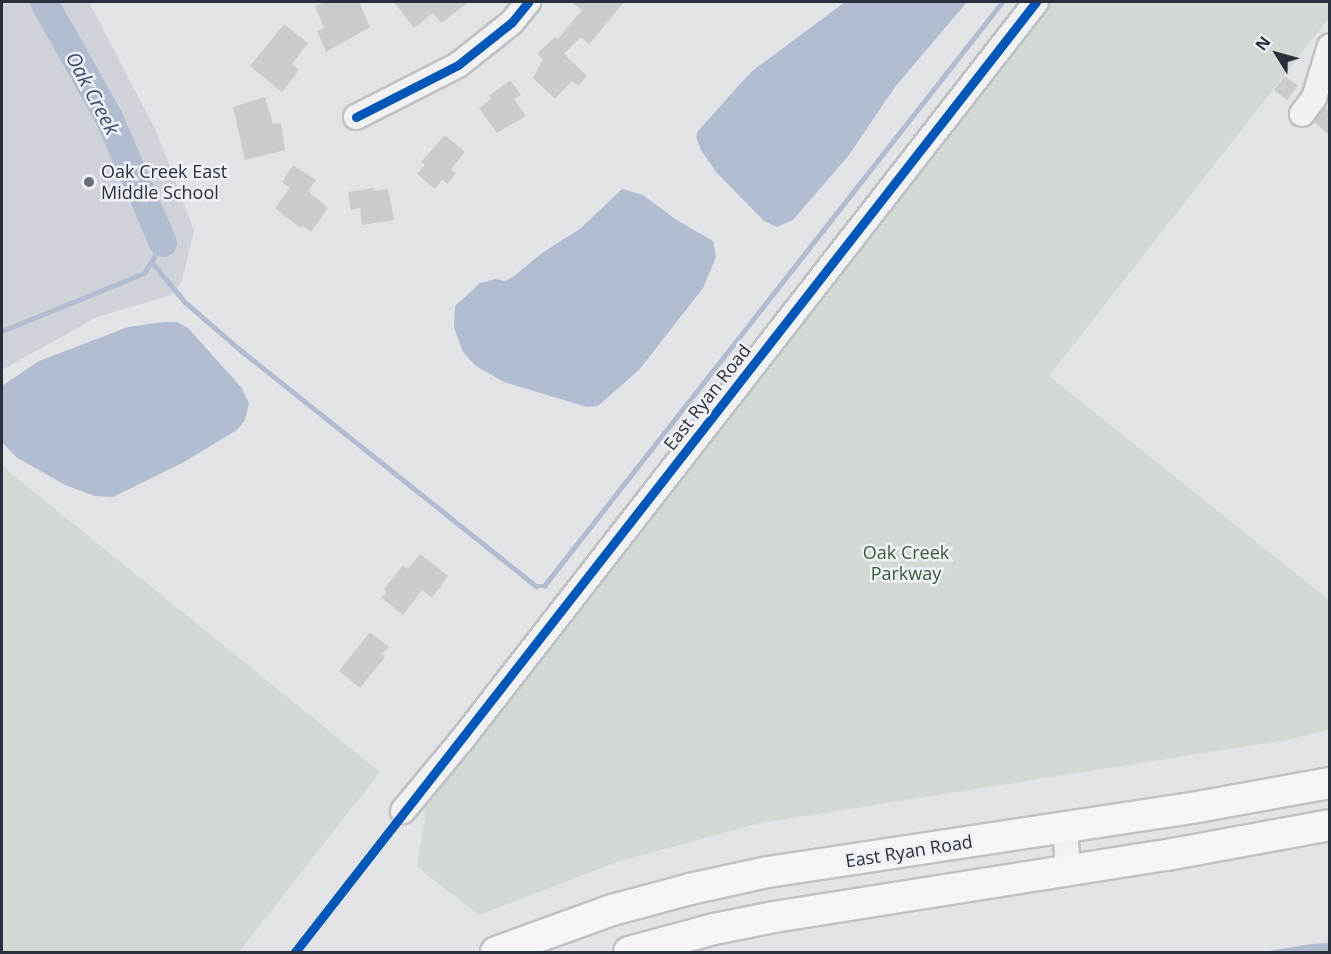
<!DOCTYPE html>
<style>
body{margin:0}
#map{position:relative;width:1331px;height:954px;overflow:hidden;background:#e2e3e6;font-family:"Open Sans",sans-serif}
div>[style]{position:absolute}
.built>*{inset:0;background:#d0d2d9}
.green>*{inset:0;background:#d2d9d2}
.water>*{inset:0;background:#b2bcd0}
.stream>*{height:4.5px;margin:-2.25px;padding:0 2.25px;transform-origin:2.25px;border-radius:2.25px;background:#b2bcd0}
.river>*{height:28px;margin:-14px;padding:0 14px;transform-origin:14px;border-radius:14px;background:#b2bcd0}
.building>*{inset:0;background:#cacbce}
.roads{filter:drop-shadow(2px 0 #c0c1c4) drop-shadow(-2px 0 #c0c1c4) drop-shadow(0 2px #c0c1c4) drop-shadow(0 -2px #c0c1c4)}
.minor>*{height:24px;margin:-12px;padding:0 12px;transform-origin:12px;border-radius:12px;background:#f1f1f3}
.major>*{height:30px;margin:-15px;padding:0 15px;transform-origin:15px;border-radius:15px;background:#f5f5f6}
.cycleway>*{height:9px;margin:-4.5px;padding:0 4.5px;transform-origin:4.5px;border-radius:4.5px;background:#0057b8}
.dots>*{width:16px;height:16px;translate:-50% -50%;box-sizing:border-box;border:3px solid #eff1f6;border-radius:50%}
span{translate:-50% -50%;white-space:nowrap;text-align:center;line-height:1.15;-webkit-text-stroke:5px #eff1f6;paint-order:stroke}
.poi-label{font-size:18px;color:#2a2f3e}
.left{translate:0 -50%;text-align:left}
.street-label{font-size:18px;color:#2a2f3e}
.park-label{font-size:18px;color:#3a5938}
.water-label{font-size:20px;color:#36496f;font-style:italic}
.frame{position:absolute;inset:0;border:3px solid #2a2f3e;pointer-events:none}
.north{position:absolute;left:1247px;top:24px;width:60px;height:60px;-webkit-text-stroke:4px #eff1f6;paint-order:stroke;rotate:307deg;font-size:16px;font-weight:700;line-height:24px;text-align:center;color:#2a2f3e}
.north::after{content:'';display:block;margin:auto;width:21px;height:27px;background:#2a2f3e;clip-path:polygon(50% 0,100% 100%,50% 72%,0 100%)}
</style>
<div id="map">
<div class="built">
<div style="clip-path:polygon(2px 2px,89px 2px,157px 133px,194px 231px,182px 281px,171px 295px,97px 317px,2px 370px)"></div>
</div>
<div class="green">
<div style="clip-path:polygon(1045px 2px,1329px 2px,1329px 18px,1049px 376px,1329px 600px,1329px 730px,1286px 740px,760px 823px,617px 862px,479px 915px,417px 867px,425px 818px,424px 800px)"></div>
<div style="clip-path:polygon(2px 466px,380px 772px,239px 952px,2px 952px)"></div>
</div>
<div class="water">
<div style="clip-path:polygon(845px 2px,967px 2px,895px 87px,849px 155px,793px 220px,777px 227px,764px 221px,716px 172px,701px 150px,696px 137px,698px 131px,751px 72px)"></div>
<div style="clip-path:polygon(622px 189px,643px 195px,675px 219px,713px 241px,716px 257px,703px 288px,639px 370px,598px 406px,587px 407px,504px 382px,476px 366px,463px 352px,454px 328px,455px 306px,480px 283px,496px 279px,505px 281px,514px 276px,542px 253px,581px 228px)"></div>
<div style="clip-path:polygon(164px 322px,177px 322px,188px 328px,241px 387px,249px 403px,245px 420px,237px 430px,184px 462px,113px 497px,95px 496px,65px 485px,16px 457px,2px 442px,2px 386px,39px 361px,128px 327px)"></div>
<div style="clip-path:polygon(1329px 943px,1329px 952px,1263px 952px,1311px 944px)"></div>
</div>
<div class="stream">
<div style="left:152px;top:262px;width:52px;rotate:50.5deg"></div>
<div style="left:185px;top:302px;width:77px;rotate:40.8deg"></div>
<div style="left:243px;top:352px;width:375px;rotate:38.6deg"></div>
<div style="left:536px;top:586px;width:8px"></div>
<div style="left:544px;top:586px;width:742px;rotate:-51.89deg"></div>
<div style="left:2px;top:331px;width:153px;rotate:-22.2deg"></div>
<div style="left:144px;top:273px;width:36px;rotate:-58deg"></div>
</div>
<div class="river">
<div style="left:44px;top:2px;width:133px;rotate:60.7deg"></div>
<div style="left:109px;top:118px;width:136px;rotate:66.6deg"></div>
</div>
<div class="building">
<div style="clip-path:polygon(325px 2px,359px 2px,370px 27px,326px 52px,317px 31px,324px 28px,315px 6px)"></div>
<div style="clip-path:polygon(394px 2px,469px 2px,441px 23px,433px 13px,414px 28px)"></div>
<div style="clip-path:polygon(571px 2px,624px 2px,589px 44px,581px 37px,564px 54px,587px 76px,578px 86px,572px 81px,555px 99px,533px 78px,543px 59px,537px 54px,550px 41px,556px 37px,558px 39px,582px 10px)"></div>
<div style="clip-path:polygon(284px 24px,308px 43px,292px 64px,299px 70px,282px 92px,250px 66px)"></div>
<div style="clip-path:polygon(1285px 76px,1298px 86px,1287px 100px,1274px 90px)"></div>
<div style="clip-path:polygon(510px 80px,521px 95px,514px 99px,526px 116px,497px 133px,479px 108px,491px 99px,489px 96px)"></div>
<div style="clip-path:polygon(265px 97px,273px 124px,281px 123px,285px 150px,245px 160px,233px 107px)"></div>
<div style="clip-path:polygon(1325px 107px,1329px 110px,1329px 135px,1314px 122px)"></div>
<div style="clip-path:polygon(445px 135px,465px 152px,451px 169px,456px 174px,447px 184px,442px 180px,435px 189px,417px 174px,425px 165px,421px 162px)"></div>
<div style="clip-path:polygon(293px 165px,316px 180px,308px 191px,328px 208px,311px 232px,303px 226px,300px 228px,275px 208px,290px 188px,282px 182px)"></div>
<div style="clip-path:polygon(374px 188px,375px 191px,388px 189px,394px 220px,362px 225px,360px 208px,351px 210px,348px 192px)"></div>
<div style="clip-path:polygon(420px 554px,448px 576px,432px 598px,422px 590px,403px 615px,382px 598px,386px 592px,384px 589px,403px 565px,408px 569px)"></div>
<div style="clip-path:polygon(370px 632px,389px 647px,382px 654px,385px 657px,360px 688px,339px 671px)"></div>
</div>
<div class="roads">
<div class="minor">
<div style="left:1302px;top:114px;width:20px;rotate:-53deg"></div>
<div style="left:1314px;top:98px;width:54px;rotate:-72.9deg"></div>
<div style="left:356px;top:117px;width:114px;rotate:-27deg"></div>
<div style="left:458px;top:65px;width:69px;rotate:-38.5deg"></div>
<div style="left:512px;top:22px;width:26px;rotate:-51deg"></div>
<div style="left:403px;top:811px;width:91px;rotate:-50.4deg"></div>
<div style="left:461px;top:741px;width:936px;rotate:-52.11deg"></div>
<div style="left:1065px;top:827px;width:43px;rotate:86deg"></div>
</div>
<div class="major">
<div style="left:496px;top:952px;width:123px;rotate:-19.9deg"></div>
<div style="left:612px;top:910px;width:81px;rotate:-15.1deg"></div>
<div style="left:690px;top:889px;width:80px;rotate:-12.3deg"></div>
<div style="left:768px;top:872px;width:429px;rotate:-8.6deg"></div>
<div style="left:1192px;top:808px;width:140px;rotate:-10.3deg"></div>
<div style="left:629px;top:952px;width:88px;rotate:-15.1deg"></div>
<div style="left:714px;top:929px;width:61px;rotate:-11.3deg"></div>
<div style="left:774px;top:917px;width:398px;rotate:-9deg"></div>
<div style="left:1167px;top:855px;width:166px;rotate:-10.4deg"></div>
</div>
</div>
<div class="cycleway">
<div style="left:356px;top:117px;width:114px;rotate:-27deg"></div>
<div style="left:458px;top:65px;width:69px;rotate:-38.5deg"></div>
<div style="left:512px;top:22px;width:26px;rotate:-51deg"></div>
<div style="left:295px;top:952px;width:1205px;rotate:-52.05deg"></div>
</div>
<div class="dots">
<div style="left:89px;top:182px;background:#6a6e79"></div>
</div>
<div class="poi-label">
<span class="left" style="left:101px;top:182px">Oak Creek East<br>Middle School</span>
</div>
<div class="street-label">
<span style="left:707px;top:397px;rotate:-52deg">East Ryan Road</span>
<span style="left:909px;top:851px;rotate:-9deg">East Ryan Road</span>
</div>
<div class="park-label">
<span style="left:906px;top:563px">Oak Creek<br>Parkway</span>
</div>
<div class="water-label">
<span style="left:93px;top:93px;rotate:62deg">Oak Creek</span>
</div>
<div class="frame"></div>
<div class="north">N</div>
</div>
